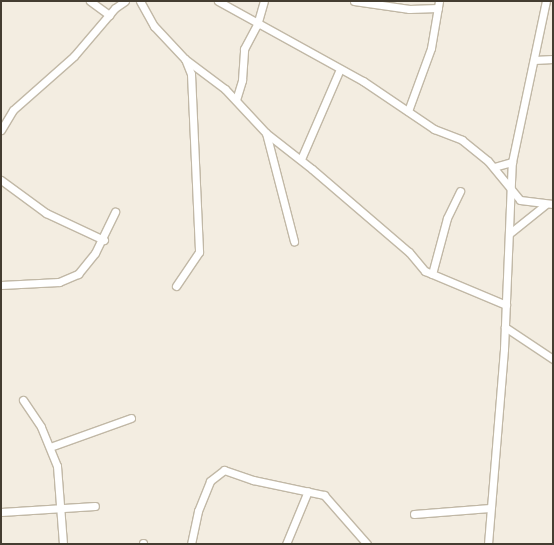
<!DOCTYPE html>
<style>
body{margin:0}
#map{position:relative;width:554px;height:545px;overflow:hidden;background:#f3ede1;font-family:Inter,sans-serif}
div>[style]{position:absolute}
.roads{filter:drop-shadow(1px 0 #c1b8a6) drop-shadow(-1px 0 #c1b8a6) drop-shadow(0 1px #c1b8a6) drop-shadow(0 -1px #c1b8a6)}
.street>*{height:7px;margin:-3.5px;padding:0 3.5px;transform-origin:3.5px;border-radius:3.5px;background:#fff}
span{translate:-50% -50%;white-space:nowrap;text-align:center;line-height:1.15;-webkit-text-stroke:3px #fff;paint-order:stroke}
.frame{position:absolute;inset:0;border:2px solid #443d31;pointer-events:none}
</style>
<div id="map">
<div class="roads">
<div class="street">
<div style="left:90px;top:1px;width:24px;rotate:36deg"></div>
<div style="left:140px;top:1px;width:29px;rotate:61deg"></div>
<div style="left:154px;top:26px;width:45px;rotate:46.8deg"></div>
<div style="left:185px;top:59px;width:16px;rotate:68deg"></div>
<div style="left:191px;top:74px;width:178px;rotate:87.4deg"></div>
<div style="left:199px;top:252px;width:41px;rotate:124.1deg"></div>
<div style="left:218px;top:1px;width:166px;rotate:28.9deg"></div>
<div style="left:363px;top:81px;width:86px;rotate:34.1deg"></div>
<div style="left:434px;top:129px;width:30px;rotate:21deg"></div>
<div style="left:462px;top:140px;width:33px;rotate:39deg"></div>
<div style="left:488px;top:161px;width:50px;rotate:50.6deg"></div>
<div style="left:520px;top:200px;width:33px;rotate:7deg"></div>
<div style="left:354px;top:1px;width:56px;rotate:8.3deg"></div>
<div style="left:409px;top:9px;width:29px;rotate:-2deg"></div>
<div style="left:185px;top:59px;width:50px;rotate:36.9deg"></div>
<div style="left:225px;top:89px;width:60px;rotate:47deg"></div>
<div style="left:266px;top:133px;width:58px;rotate:38deg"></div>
<div style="left:312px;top:169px;width:128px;rotate:40.6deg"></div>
<div style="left:409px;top:252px;width:25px;rotate:50deg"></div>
<div style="left:425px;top:271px;width:88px;rotate:22.8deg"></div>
<div style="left:534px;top:60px;width:19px;rotate:-3deg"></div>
<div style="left:236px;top:100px;width:21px;rotate:-73deg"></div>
<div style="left:242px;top:80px;width:31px;rotate:-86deg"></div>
<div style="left:244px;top:49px;width:27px;rotate:-62deg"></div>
<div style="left:257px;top:25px;width:25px;rotate:-74deg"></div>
<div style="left:408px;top:111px;width:67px;rotate:-69.9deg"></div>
<div style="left:431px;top:48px;width:48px;rotate:-80.3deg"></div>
<div style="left:1px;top:130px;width:23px;rotate:-59deg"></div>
<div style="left:13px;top:110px;width:81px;rotate:-41.5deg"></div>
<div style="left:74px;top:56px;width:63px;rotate:-49.5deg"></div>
<div style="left:115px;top:8px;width:12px;rotate:-35deg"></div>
<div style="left:266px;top:133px;width:112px;rotate:75.5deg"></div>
<div style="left:301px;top:159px;width:98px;rotate:-66.6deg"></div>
<div style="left:494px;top:167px;width:19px;rotate:-16deg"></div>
<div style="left:1px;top:180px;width:56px;rotate:36.3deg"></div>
<div style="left:46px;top:213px;width:64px;rotate:25deg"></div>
<div style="left:510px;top:233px;width:45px;rotate:-38.7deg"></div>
<div style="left:432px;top:274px;width:58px;rotate:-75deg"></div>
<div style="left:447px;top:218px;width:30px;rotate:-64deg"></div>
<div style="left:1px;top:285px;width:58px;rotate:-3deg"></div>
<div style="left:59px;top:282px;width:21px;rotate:-23deg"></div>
<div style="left:78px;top:274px;width:27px;rotate:-51deg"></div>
<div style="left:95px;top:253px;width:46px;rotate:-64deg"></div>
<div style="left:505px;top:327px;width:58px;rotate:33.7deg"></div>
<div style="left:23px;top:400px;width:32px;rotate:56deg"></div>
<div style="left:41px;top:427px;width:42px;rotate:67.7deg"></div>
<div style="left:57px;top:466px;width:78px;rotate:85.6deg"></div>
<div style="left:50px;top:447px;width:86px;rotate:-19.7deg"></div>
<div style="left:1px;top:512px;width:94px;rotate:-3.7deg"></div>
<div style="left:414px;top:514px;width:76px;rotate:-4.5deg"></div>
<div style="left:143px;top:544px;width:1px;rotate:-90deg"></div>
<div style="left:191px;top:544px;width:34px;rotate:-78deg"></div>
<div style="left:198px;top:511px;width:32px;rotate:-68deg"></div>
<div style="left:210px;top:481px;width:18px;rotate:-38deg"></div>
<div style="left:224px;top:470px;width:31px;rotate:19deg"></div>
<div style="left:253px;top:480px;width:73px;rotate:11.9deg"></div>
<div style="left:324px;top:495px;width:65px;rotate:48.7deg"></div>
<div style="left:286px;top:544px;width:57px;rotate:-67.5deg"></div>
<div style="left:488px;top:544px;width:196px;rotate:-85.3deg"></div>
<div style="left:504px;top:349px;width:187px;rotate:-87.6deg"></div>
<div style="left:512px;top:162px;width:165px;rotate:-78.1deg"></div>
</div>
</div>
<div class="frame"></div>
</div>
